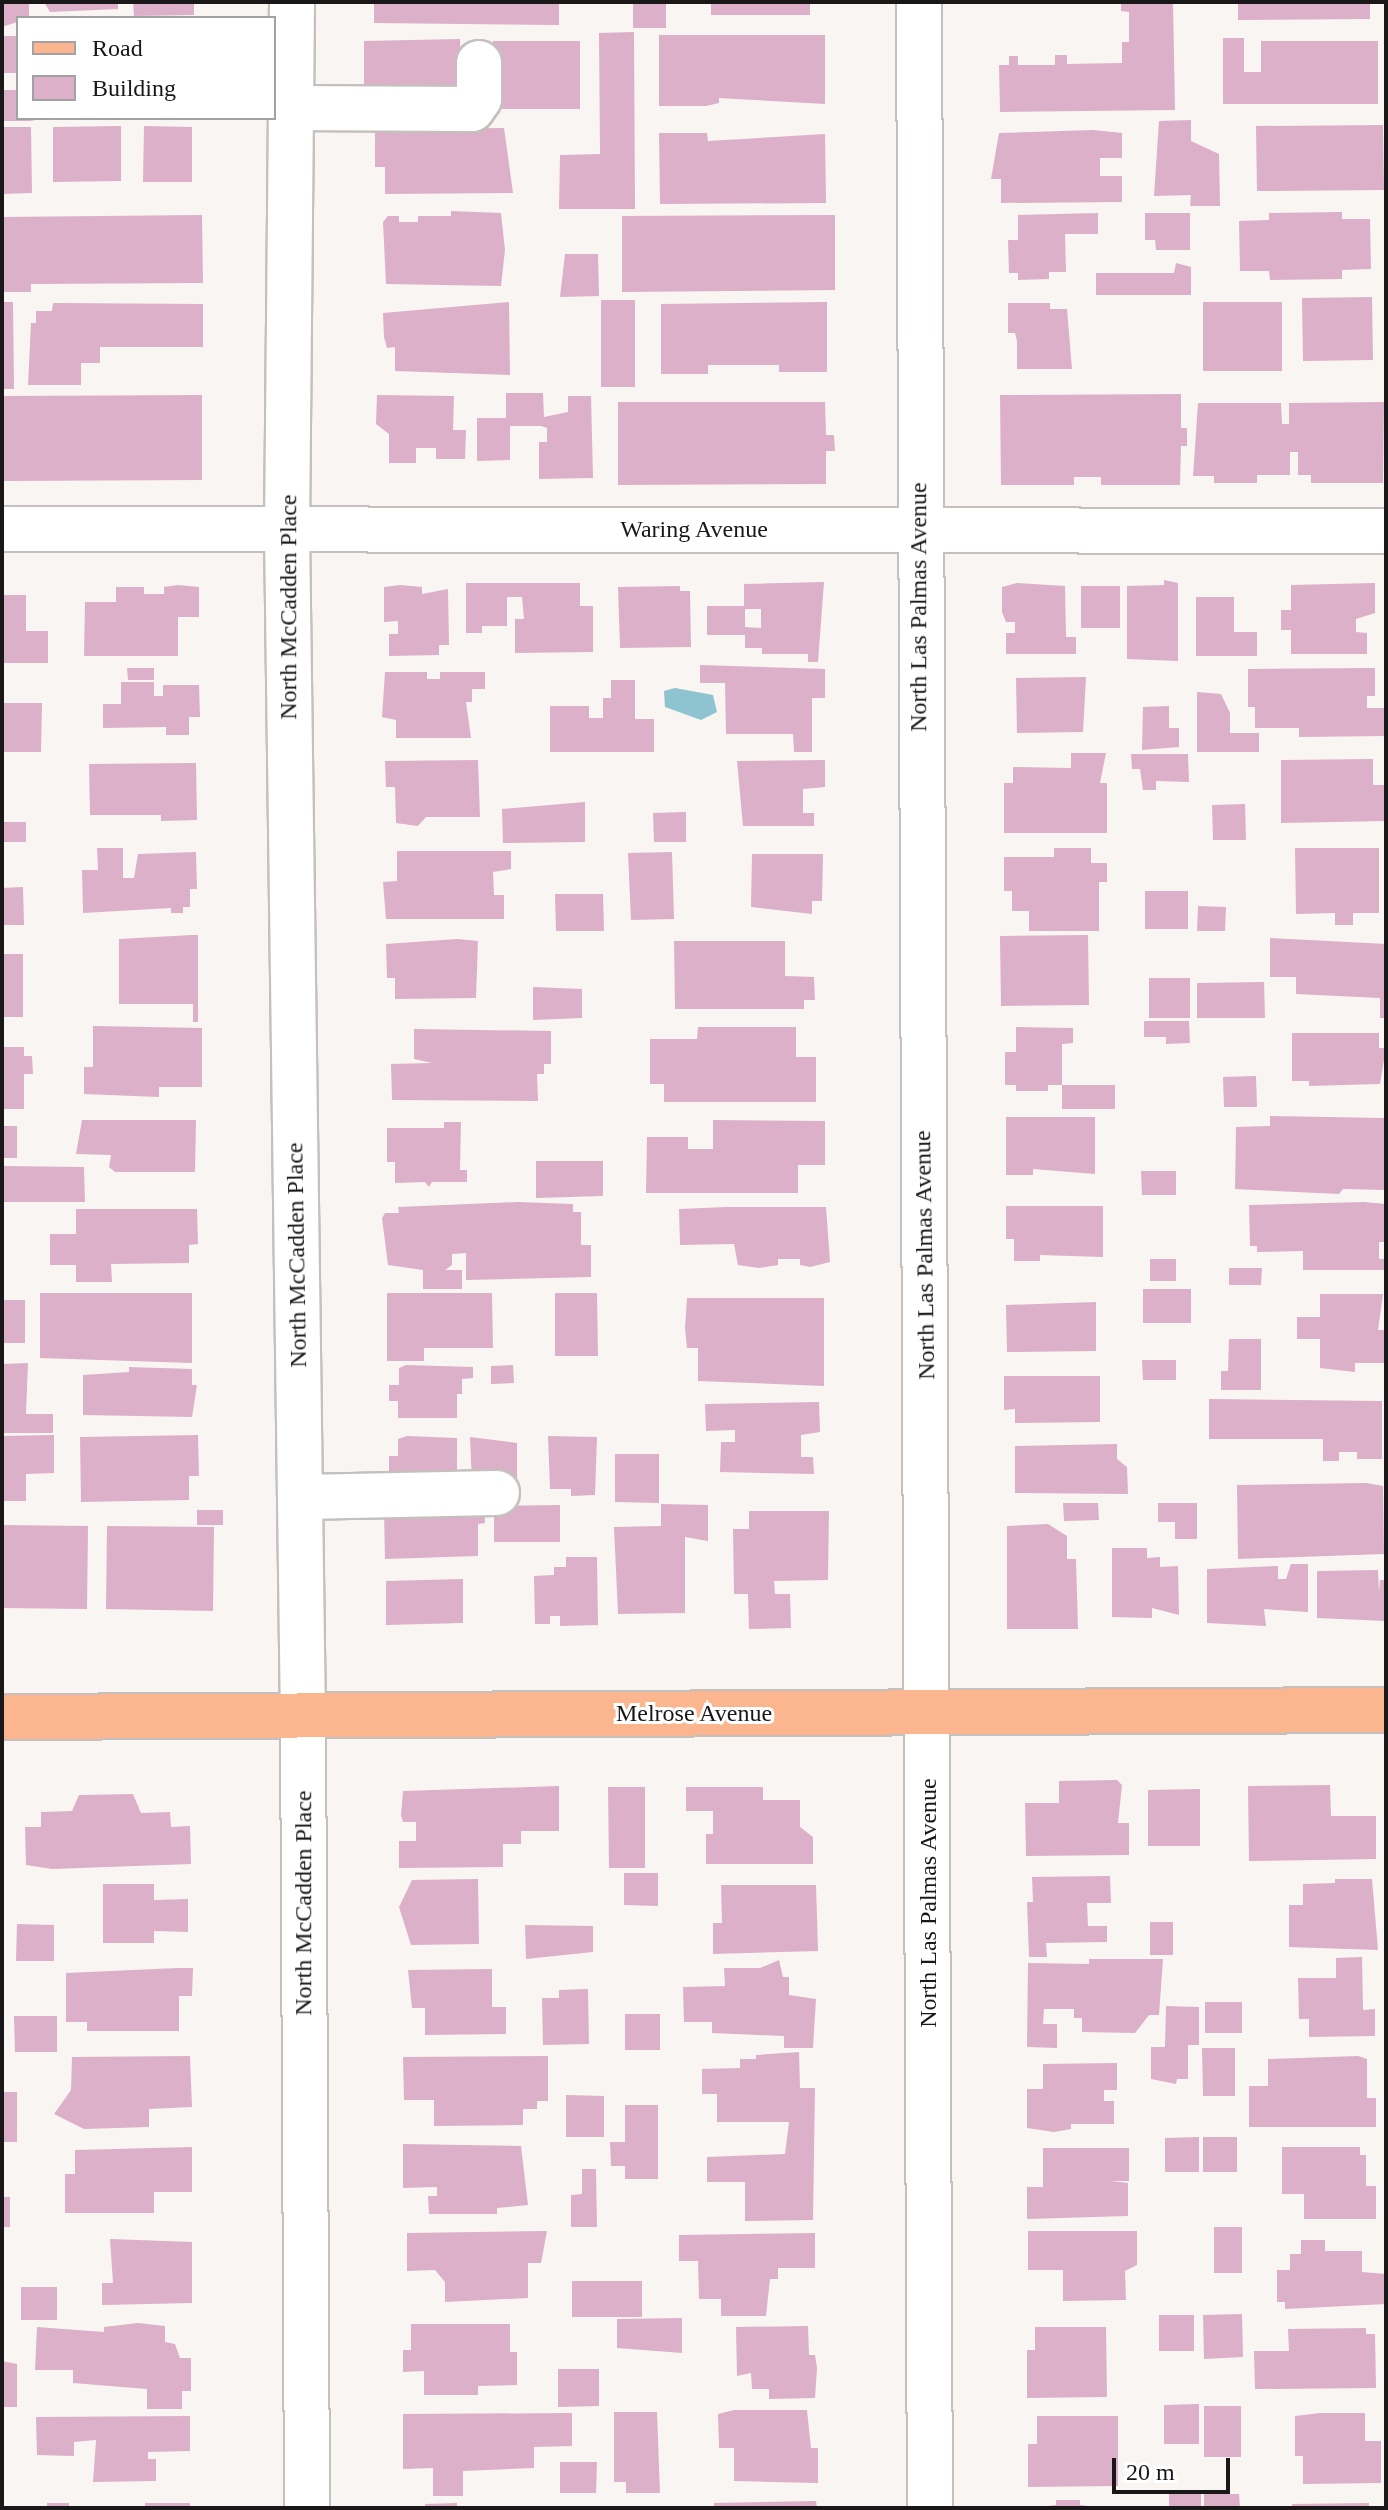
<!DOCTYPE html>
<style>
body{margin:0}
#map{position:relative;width:1388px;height:2510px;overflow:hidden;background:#f9f5f2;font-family:"Times New Roman",serif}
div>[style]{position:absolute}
.water>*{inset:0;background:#8dc4d0}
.building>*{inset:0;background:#dcb0c8}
.roads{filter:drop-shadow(2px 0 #c5c0be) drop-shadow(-2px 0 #c5c0be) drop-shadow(0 2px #c5c0be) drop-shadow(0 -2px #c5c0be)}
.minor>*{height:44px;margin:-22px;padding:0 22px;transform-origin:22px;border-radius:22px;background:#fff}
.major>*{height:44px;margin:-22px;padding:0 22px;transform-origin:22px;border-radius:22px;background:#fbb68f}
span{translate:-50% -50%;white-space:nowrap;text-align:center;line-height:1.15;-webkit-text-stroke:6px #fff;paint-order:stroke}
.street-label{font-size:24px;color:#191717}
.frame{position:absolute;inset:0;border:4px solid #191717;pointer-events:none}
.legend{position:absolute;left:16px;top:16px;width:260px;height:104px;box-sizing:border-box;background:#fff;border:2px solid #a3a2a2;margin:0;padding:10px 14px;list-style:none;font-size:24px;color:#191717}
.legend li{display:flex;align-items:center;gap:16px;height:40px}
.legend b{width:40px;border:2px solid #a3a2a2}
.scale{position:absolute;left:1112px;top:2458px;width:118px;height:36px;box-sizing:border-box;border:4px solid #191717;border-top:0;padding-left:10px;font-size:24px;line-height:28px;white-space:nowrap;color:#191717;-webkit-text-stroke:6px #fff;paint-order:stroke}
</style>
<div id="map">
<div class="water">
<div style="clip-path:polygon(675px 688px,713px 695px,717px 712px,701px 720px,665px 707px,664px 691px)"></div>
</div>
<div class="building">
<div style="clip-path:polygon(2px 2px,29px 2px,29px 18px,2px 27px)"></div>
<div style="clip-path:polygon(44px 2px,118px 2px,118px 9px,50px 12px)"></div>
<div style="clip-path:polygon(133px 2px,194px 2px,194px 15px,134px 16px)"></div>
<div style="clip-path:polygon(374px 2px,559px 2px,559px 25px,374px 23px)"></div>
<div style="clip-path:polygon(633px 2px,666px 2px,666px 28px,633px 28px)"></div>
<div style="clip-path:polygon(711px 2px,810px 2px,810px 15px,711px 15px)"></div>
<div style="clip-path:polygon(1121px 2px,1173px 2px,1175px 110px,1000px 112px,999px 65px,1009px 65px,1009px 56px,1018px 56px,1018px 65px,1055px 65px,1055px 55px,1067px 55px,1067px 64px,1122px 63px,1122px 42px,1129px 42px,1129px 12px,1121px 11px)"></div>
<div style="clip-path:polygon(1238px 2px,1370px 2px,1370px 19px,1238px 20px)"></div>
<div style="clip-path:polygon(634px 32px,635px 209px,559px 209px,560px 155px,600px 154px,599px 33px)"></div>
<div style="clip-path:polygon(659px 35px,825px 35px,825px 104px,719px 98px,719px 103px,706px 106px,659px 106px)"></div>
<div style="clip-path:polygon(2px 36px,18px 36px,18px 73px,2px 73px)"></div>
<div style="clip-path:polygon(1223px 38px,1244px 38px,1244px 72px,1261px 72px,1261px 41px,1378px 41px,1378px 104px,1223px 104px)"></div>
<div style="clip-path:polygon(460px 39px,461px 101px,364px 102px,364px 41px)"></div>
<div style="clip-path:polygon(493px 41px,580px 41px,580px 109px,493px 109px)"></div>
<div style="clip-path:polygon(2px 90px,18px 90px,18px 118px,36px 121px,2px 121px)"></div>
<div style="clip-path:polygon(1191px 120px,1191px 141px,1219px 154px,1220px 206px,1190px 206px,1191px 195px,1154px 196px,1159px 121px)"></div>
<div style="clip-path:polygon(1383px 125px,1384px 190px,1257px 191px,1256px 126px)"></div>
<div style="clip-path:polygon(121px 126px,121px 181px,53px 182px,53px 127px)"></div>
<div style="clip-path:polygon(144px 126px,192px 127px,192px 182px,143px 182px)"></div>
<div style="clip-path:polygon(2px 127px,31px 127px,32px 193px,2px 194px)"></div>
<div style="clip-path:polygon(504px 128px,513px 193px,385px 194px,385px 167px,375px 167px,375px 129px)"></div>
<div style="clip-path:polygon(1093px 130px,1122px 133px,1122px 158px,1100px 158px,1100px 176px,1122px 176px,1122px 202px,1001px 203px,1001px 179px,991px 179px,999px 133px)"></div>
<div style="clip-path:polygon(659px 133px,707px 133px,708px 141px,825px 134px,826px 203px,660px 204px)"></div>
<div style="clip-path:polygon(451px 211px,501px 213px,505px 250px,501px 286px,386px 284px,383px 222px,388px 216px,399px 216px,399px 222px,418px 222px,418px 216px,451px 216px)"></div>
<div style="clip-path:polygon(1342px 212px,1342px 219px,1370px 219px,1371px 269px,1342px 270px,1342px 279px,1270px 280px,1269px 271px,1240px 271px,1239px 221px,1269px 220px,1269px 213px)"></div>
<div style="clip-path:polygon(1098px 213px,1098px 234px,1065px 234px,1066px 272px,1049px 272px,1049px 279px,1018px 280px,1018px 273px,1009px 273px,1008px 240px,1018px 240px,1018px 215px)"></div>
<div style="clip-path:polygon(1145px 213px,1190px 213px,1190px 250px,1156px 250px,1155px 240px,1145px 240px)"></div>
<div style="clip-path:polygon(202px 215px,203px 283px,31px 284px,31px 292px,2px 292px,2px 217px)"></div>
<div style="clip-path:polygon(835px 215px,835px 290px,622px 292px,622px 216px)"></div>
<div style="clip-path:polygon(565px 254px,598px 254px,599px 296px,560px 297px)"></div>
<div style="clip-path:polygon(1176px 263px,1191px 267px,1191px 295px,1096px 295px,1096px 273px,1174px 273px)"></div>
<div style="clip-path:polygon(1372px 297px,1373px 360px,1303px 361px,1302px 298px)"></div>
<div style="clip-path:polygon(601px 300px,635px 300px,635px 387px,601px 387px)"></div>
<div style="clip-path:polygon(2px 302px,13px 302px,14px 389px,2px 389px)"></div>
<div style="clip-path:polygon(509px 302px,510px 375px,395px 371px,395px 347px,387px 348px,384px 337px,383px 313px)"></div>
<div style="clip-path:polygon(827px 302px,827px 372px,779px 372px,779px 365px,708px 365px,708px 374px,661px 374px,661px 304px)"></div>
<div style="clip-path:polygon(1203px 302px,1282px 302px,1282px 371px,1203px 371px)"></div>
<div style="clip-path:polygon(53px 303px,203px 304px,203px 347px,100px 347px,100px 363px,81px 363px,81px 385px,28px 385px,31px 323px,36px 323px,36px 311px,52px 311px)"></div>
<div style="clip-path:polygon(1008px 303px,1050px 303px,1050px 309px,1067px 309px,1072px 369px,1017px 369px,1017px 341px,1015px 333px,1008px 333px)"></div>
<div style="clip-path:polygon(506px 393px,543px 393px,544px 417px,568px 412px,568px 396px,591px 396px,593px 478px,539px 479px,539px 442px,547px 442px,547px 428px,541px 426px,510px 426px,510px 460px,477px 461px,477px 418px,506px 418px)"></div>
<div style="clip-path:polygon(1181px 394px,1181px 428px,1187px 428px,1187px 446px,1181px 446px,1180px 485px,1101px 485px,1101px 477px,1074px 477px,1074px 485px,1001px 485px,1000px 395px)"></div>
<div style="clip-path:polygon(202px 395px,202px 480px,2px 481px,2px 396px)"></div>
<div style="clip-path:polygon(377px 395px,454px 396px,453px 430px,466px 430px,465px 459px,436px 459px,436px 448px,416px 448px,416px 463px,389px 463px,389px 434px,376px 424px)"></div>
<div style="clip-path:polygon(618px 402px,825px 402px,826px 435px,834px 435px,835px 451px,826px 451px,826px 484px,618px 485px)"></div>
<div style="clip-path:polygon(1384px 402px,1383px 483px,1311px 483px,1311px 475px,1298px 475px,1298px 452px,1290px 452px,1290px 475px,1257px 475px,1257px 483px,1214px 483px,1214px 476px,1193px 476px,1198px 403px,1281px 403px,1282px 424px,1289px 424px,1289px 403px)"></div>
<div style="clip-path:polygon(1164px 580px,1178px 583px,1178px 661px,1127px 659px,1127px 586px,1164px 585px)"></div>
<div style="clip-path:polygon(evenodd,824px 582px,818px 662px,808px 662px,808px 654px,762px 654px,762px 648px,745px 648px,745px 635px,707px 635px,707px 606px,744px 606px,744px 584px,824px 582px,745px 609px,761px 609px,761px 628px,745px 627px,745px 609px)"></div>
<div style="clip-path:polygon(466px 583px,580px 583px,580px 606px,593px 606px,593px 652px,515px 653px,515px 619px,524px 619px,522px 597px,507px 597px,507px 626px,482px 626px,482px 633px,466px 633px)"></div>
<div style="clip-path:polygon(1017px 583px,1065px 586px,1066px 637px,1076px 637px,1076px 654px,1006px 654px,1006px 633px,1015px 633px,1015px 622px,1006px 622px,1002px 612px,1002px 587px)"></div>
<div style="clip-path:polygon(1375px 583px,1375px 613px,1356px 619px,1356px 632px,1367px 633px,1367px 654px,1291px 654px,1291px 630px,1281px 630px,1281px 610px,1291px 610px,1291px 585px)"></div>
<div style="clip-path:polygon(178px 585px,199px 587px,199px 617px,178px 617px,178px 656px,84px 656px,85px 602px,116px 602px,116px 587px,144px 587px,144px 594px,164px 594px,164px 587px)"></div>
<div style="clip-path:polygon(400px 585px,422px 587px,422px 594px,448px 589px,449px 645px,439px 645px,439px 655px,389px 656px,389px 634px,398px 634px,398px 621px,384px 622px,384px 587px)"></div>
<div style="clip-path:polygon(680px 586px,680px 591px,690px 591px,691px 647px,620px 648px,618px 587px)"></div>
<div style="clip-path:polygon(1081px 586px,1120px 586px,1120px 628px,1081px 628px)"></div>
<div style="clip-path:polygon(2px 595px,26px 595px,26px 631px,48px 631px,48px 663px,2px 663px)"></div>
<div style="clip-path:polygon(1196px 597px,1234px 597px,1234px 632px,1257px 632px,1257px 656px,1196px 656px)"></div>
<div style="clip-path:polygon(700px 665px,825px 669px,825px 698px,812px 698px,812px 752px,794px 752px,793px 734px,726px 734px,725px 683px,700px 683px)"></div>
<div style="clip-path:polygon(127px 668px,154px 668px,154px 680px,128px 680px)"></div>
<div style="clip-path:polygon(1375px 668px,1375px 696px,1367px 696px,1367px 708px,1386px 708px,1386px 736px,1299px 737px,1299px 728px,1255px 728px,1255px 707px,1248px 707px,1248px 669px)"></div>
<div style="clip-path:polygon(385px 672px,427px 672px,427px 679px,440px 679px,440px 672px,485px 672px,485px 689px,472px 689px,472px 702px,466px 702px,471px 738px,396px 738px,396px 720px,382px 717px)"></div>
<div style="clip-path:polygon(1086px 677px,1083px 732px,1017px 733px,1016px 678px)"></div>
<div style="clip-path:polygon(611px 680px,635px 680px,635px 719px,654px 719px,654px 752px,550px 752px,550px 706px,589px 706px,589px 718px,603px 718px,603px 698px,611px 698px)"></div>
<div style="clip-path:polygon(121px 682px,154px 682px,154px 696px,163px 696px,163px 685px,199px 685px,200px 717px,189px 717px,189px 735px,166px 735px,166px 727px,103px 728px,103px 704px,121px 704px)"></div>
<div style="clip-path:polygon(1197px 692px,1221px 694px,1230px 713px,1230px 733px,1259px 733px,1259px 752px,1197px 752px)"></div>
<div style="clip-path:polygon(2px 703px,42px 703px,41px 752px,2px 752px)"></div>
<div style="clip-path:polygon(1169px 706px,1169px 728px,1179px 728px,1179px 747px,1142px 750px,1143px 707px)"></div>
<div style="clip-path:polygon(1071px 753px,1106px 753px,1100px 783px,1107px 783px,1107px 833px,1004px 833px,1004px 783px,1013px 783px,1013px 767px,1071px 768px)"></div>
<div style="clip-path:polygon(1131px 754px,1188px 754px,1189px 782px,1156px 781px,1156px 790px,1143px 790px,1140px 769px,1132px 769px)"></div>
<div style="clip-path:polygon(1373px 759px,1373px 785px,1386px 785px,1386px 821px,1281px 823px,1281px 760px)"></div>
<div style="clip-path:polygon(478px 760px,480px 817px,426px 817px,418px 826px,396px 823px,395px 787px,386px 787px,385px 761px)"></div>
<div style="clip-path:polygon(825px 760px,825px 787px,803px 789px,803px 813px,814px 813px,814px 826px,743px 826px,737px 761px)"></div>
<div style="clip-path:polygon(196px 763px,197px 820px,161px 821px,161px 815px,90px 815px,89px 764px)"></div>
<div style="clip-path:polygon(585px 802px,585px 842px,503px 843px,502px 809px)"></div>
<div style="clip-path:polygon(1245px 804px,1246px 840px,1213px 840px,1212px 805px)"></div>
<div style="clip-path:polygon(686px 812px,686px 842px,654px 842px,653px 813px)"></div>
<div style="clip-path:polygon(2px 822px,26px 822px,26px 842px,2px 842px)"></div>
<div style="clip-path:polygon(97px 848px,123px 848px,123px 878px,134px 878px,138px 854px,196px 852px,197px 889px,190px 889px,190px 907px,183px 907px,183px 913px,171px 913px,171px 908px,83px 913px,82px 870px,98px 870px)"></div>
<div style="clip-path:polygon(1054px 848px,1091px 848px,1091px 863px,1107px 863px,1107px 882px,1099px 882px,1099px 931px,1029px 931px,1029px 911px,1012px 911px,1012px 891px,1004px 891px,1004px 857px,1054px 857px)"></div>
<div style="clip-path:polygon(1295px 848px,1379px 848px,1379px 913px,1353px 913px,1353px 925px,1335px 925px,1335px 913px,1296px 914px)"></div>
<div style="clip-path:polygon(397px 851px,511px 851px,511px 869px,493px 872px,494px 895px,504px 895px,504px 919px,386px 919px,383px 882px,397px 881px)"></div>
<div style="clip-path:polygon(672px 852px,674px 919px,631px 920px,628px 853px)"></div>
<div style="clip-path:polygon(752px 854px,823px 854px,822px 901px,812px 901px,812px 914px,751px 907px)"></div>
<div style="clip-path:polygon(23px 887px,24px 925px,2px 925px,2px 888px)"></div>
<div style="clip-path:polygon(1145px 891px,1188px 891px,1188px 929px,1145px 929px)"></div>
<div style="clip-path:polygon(555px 894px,603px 894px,604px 931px,556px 931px)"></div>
<div style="clip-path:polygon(1198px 906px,1226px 907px,1225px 931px,1197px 931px)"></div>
<div style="clip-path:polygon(192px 935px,198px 935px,198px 1022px,193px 1022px,193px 1004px,119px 1004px,119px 939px)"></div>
<div style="clip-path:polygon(1088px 935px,1089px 1005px,1001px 1006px,1000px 936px)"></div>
<div style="clip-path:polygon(1270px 938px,1386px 944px,1385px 1018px,1380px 1018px,1380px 998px,1296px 994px,1296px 977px,1270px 977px)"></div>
<div style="clip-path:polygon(457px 939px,478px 941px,476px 998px,395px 999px,395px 978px,387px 978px,386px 944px)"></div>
<div style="clip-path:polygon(674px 941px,785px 941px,785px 976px,814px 977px,815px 1000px,804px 1000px,804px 1009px,675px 1009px)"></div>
<div style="clip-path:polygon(2px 954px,23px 954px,23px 1017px,2px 1017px)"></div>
<div style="clip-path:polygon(1149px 978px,1190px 978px,1190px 1018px,1149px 1018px)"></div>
<div style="clip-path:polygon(1264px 982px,1265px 1018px,1197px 1018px,1197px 983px)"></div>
<div style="clip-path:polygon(533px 987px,582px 989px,582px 1018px,533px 1020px)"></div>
<div style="clip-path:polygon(1144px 1021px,1189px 1021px,1190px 1043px,1166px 1044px,1166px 1037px,1144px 1037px)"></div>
<div style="clip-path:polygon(93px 1026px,202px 1028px,202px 1087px,159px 1087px,159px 1097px,84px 1094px,84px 1067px,93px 1067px)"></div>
<div style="clip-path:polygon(698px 1027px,796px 1027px,796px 1057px,816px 1057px,816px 1102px,664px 1102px,664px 1084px,650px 1084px,650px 1039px,697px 1039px)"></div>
<div style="clip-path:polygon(1016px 1027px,1073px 1028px,1073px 1043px,1062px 1044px,1062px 1085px,1048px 1085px,1048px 1091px,1016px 1091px,1016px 1085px,1005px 1085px,1005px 1052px,1016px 1052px)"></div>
<div style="clip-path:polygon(414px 1029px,551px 1031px,551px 1064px,544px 1064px,544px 1074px,537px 1074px,538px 1101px,392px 1100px,391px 1064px,432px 1063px,414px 1059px)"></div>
<div style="clip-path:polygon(1292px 1033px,1379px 1033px,1379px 1048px,1386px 1048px,1380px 1084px,1309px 1086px,1309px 1081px,1292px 1081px)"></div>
<div style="clip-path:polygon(2px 1047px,24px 1047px,24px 1056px,32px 1056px,33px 1074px,24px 1074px,24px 1109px,2px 1109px)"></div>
<div style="clip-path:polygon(1256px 1076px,1257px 1107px,1224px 1107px,1223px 1077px)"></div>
<div style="clip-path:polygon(1062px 1085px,1115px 1085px,1115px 1109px,1062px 1109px)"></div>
<div style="clip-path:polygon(1270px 1116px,1385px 1118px,1386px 1190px,1343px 1189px,1339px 1194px,1235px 1189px,1236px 1127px,1270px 1126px)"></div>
<div style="clip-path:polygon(1006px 1117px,1095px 1117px,1095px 1174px,1033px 1169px,1033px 1175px,1006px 1175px)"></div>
<div style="clip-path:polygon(82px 1120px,196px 1120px,195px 1172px,115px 1172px,109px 1167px,111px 1155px,76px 1154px)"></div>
<div style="clip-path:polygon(713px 1120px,825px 1121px,825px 1165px,798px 1165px,798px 1193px,646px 1193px,647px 1137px,688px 1137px,688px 1149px,713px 1149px)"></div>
<div style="clip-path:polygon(444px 1122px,461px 1122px,460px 1170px,467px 1170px,467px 1182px,432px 1182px,429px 1187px,425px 1182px,395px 1183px,395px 1162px,387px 1162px,387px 1128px,444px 1128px)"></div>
<div style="clip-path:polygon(2px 1126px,17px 1126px,17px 1158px,2px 1158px)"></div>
<div style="clip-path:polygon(536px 1161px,603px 1161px,603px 1196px,536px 1198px)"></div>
<div style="clip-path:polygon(2px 1166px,84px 1167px,85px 1202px,2px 1202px)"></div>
<div style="clip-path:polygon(1141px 1171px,1176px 1171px,1176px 1195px,1142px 1195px)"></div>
<div style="clip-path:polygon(518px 1202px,573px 1204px,573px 1212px,581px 1212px,581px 1245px,591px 1245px,591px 1277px,466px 1280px,466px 1253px,452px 1254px,452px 1265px,445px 1270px,462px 1270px,462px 1289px,423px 1289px,423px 1270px,388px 1265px,382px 1218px,385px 1213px,399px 1213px,398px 1207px)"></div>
<div style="clip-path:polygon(1364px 1202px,1386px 1204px,1386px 1242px,1379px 1242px,1379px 1259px,1386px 1259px,1386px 1270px,1303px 1270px,1303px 1251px,1257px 1252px,1257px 1246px,1250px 1246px,1249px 1205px)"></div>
<div style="clip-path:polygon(1006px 1206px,1103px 1206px,1103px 1257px,1040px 1255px,1040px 1261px,1014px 1261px,1014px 1239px,1006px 1239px)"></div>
<div style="clip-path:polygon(727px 1207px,826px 1207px,830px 1262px,810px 1267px,800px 1265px,800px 1259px,778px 1259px,778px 1265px,759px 1268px,738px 1265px,734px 1244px,680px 1245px,679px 1209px)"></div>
<div style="clip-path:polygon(76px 1209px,197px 1209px,198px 1244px,189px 1245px,189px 1263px,111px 1264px,112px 1282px,76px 1282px,76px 1265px,50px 1265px,50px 1234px,76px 1234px)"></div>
<div style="clip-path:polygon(1150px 1259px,1176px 1259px,1176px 1281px,1150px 1281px)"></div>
<div style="clip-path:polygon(1229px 1268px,1262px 1268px,1261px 1285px,1229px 1285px)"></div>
<div style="clip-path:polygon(1143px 1289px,1191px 1289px,1191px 1323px,1143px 1323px)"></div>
<div style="clip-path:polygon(40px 1293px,192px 1293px,192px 1363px,40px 1358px)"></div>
<div style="clip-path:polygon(387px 1293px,492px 1293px,493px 1348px,424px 1348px,424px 1361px,387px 1361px)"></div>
<div style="clip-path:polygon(555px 1293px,597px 1293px,598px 1356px,555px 1356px)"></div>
<div style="clip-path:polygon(1320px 1294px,1383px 1294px,1378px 1330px,1386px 1330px,1386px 1363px,1355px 1363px,1355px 1372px,1320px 1368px,1320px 1339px,1297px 1339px,1297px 1317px,1320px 1317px)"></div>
<div style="clip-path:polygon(687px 1298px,824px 1298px,824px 1386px,698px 1381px,698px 1348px,687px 1348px,685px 1328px)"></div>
<div style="clip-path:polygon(2px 1300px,25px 1300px,25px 1343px,2px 1343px)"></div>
<div style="clip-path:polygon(1096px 1302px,1096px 1351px,1007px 1352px,1006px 1305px)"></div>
<div style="clip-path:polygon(1229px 1339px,1261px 1339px,1261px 1390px,1221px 1390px,1221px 1371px,1228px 1371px)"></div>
<div style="clip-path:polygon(1142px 1360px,1176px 1360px,1176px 1380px,1143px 1380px)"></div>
<div style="clip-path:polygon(28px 1363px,26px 1414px,53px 1414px,53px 1433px,2px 1433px,2px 1364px)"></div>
<div style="clip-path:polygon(406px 1365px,473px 1367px,473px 1378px,462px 1379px,462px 1394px,457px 1394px,457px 1418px,398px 1418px,398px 1401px,389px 1401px,389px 1385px,399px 1385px,399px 1368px)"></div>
<div style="clip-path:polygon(513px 1365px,514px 1383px,491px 1384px,491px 1366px)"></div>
<div style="clip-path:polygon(129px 1367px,192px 1369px,192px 1385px,197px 1385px,192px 1417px,83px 1415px,83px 1375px,129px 1372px)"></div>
<div style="clip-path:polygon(1004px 1376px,1100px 1376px,1100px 1422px,1015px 1423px,1015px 1409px,1004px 1410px)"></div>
<div style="clip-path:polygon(1209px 1399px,1382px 1401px,1382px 1459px,1357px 1459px,1357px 1452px,1339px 1452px,1339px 1461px,1323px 1461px,1323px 1439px,1209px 1439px)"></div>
<div style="clip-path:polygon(819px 1402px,820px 1432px,801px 1435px,801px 1457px,813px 1457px,814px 1474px,720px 1472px,721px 1442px,735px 1442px,735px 1430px,706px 1431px,705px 1404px)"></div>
<div style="clip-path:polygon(54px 1435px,54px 1473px,26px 1474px,26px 1501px,2px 1501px,2px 1436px)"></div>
<div style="clip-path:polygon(198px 1435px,199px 1476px,189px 1476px,189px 1500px,81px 1502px,80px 1437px)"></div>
<div style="clip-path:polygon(407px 1436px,457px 1438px,457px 1489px,389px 1487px,389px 1456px,398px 1456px,398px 1439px)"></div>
<div style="clip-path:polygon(548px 1436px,597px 1437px,595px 1495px,571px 1496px,571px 1489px,550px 1489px)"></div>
<div style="clip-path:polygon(470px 1437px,517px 1443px,517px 1482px,472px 1483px)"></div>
<div style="clip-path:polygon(1117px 1444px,1117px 1459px,1127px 1467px,1128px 1494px,1015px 1493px,1015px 1446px)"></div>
<div style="clip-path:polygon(615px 1454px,659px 1454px,659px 1503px,615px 1502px)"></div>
<div style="clip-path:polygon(1366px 1483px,1383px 1486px,1384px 1554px,1238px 1559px,1237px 1485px)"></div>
<div style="clip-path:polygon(1063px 1503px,1098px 1503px,1099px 1520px,1064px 1521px)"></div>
<div style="clip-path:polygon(1158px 1503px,1197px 1503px,1197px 1539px,1175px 1539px,1175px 1522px,1158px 1522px)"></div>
<div style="clip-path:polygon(661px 1504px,708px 1505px,708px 1541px,685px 1537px,685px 1613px,618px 1614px,614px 1527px,661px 1526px)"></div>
<div style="clip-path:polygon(560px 1505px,560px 1542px,494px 1542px,494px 1506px)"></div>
<div style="clip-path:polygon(484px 1507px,485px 1523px,478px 1524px,478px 1556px,385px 1559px,384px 1510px)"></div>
<div style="clip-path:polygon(197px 1510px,223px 1510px,223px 1525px,197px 1525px)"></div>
<div style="clip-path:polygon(749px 1511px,829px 1511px,828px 1580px,774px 1581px,775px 1594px,790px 1594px,791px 1628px,749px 1629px,748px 1594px,734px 1594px,733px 1529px,749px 1529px)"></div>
<div style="clip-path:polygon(1048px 1524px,1067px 1536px,1067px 1559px,1076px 1559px,1078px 1629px,1007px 1629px,1007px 1526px)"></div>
<div style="clip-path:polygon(2px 1525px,88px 1526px,87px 1609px,2px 1608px)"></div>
<div style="clip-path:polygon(107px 1526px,214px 1527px,213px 1611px,106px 1609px)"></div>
<div style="clip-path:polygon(1112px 1548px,1147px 1548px,1147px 1558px,1160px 1557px,1160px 1567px,1178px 1566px,1179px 1615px,1152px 1608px,1152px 1618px,1112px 1617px)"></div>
<div style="clip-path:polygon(566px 1557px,597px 1557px,598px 1625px,560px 1626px,560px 1616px,550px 1616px,550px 1624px,535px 1624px,534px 1576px,554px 1575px,554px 1567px,566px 1567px)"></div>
<div style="clip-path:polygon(1291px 1564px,1308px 1564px,1308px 1612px,1264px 1609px,1266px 1626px,1207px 1623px,1207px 1569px,1278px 1566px,1278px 1579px,1286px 1579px)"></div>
<div style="clip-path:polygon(1378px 1570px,1379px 1592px,1380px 1580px,1386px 1580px,1386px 1621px,1317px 1618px,1317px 1571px)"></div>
<div style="clip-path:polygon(463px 1579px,463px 1623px,386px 1625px,386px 1581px)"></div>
<div style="clip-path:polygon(1117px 1780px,1122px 1785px,1118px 1823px,1129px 1823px,1129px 1855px,1026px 1856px,1025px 1803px,1059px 1803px,1059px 1781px)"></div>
<div style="clip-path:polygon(1330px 1785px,1331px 1816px,1376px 1816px,1376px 1859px,1249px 1861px,1248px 1786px)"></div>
<div style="clip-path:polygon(559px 1786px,559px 1831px,521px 1831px,521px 1844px,503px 1844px,503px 1867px,399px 1868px,399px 1841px,416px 1841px,416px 1822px,403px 1822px,401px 1815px,403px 1791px)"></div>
<div style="clip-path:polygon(608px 1787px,645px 1787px,645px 1868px,609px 1868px)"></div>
<div style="clip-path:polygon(686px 1787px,763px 1787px,763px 1800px,800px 1800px,800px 1827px,813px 1837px,813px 1864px,706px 1864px,706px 1834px,713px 1834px,713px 1811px,686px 1811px)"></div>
<div style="clip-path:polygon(1200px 1789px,1200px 1846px,1148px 1846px,1148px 1790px)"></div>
<div style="clip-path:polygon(133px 1794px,141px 1813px,170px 1812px,171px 1827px,190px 1826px,191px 1864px,52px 1869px,26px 1865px,25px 1827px,41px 1827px,41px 1812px,72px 1811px,79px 1795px)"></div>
<div style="clip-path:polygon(624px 1873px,658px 1873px,658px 1906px,624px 1905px)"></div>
<div style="clip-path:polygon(1110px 1876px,1111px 1903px,1087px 1903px,1088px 1926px,1107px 1926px,1107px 1942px,1046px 1943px,1047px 1957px,1029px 1957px,1027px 1902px,1033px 1902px,1032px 1877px)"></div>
<div style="clip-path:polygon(478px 1879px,479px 1944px,411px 1945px,399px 1907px,412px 1880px)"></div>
<div style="clip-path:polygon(1335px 1879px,1372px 1879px,1378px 1950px,1289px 1947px,1289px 1905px,1303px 1905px,1303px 1884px,1335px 1883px)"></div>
<div style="clip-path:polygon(103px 1884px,154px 1884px,154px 1900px,188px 1899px,188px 1932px,154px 1931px,154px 1943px,103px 1943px)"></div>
<div style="clip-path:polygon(721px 1885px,816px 1885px,818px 1951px,713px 1954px,713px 1923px,722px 1923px)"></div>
<div style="clip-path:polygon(1150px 1922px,1173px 1922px,1173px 1955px,1150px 1955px)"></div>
<div style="clip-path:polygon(17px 1924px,54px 1925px,54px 1961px,16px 1961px)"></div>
<div style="clip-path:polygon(525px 1925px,593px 1926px,593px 1952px,526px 1959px)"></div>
<div style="clip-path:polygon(1362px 1957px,1363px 2010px,1375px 2009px,1375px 2036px,1309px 2037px,1309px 2019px,1299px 2019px,1298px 1978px,1336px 1978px,1336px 1958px)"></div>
<div style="clip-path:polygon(1089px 1959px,1163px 1959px,1159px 2015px,1149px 2015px,1135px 2033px,1082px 2032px,1082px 2018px,1074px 2018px,1074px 2009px,1044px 2009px,1043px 2024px,1057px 2024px,1057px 2048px,1027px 2047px,1028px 1963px,1089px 1964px)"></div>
<div style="clip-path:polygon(779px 1960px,783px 1977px,789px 1977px,789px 1995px,816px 1999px,813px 2048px,784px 2048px,784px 2036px,712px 2033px,712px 2022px,684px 2022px,683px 1987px,725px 1986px,724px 1968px,760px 1968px)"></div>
<div style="clip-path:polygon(178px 1968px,193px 1968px,192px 1996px,179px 1996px,179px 2031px,87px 2031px,87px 2022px,66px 2022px,66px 1973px)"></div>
<div style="clip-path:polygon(492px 1969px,492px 2007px,506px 2007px,506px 2034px,425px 2035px,425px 2008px,412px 2008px,408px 1970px)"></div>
<div style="clip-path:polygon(588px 1989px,589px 2044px,543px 2045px,542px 1998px,559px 1998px,559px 1990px)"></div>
<div style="clip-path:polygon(1205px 2002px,1242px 2002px,1242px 2033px,1205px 2033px)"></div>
<div style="clip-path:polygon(1166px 2006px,1199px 2007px,1199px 2045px,1188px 2045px,1188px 2079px,1177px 2079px,1176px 2084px,1151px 2079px,1151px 2047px,1165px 2047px)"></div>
<div style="clip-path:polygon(625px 2014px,660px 2014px,660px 2050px,625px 2050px)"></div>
<div style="clip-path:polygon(14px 2016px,57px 2016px,57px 2052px,15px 2052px)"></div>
<div style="clip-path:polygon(1202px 2048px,1235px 2048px,1235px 2096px,1203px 2096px)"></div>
<div style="clip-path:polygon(799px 2052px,800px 2088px,815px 2088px,813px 2220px,745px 2221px,745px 2182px,707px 2182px,707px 2157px,785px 2154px,789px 2122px,717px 2122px,717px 2094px,702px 2094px,702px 2069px,740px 2068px,740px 2059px,756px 2059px,756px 2055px)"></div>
<div style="clip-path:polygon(190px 2056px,192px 2107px,149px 2109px,149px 2127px,84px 2129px,54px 2114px,71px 2090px,72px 2057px)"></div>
<div style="clip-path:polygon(548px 2056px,548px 2101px,537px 2101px,537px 2109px,523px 2109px,523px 2125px,434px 2126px,434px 2100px,404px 2100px,403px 2057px)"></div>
<div style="clip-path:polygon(1358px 2056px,1367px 2059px,1367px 2098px,1376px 2098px,1376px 2127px,1249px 2127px,1249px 2086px,1268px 2086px,1268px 2059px)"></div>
<div style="clip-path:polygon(1117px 2063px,1117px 2090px,1104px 2090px,1104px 2101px,1114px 2101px,1114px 2124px,1071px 2124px,1071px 2129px,1054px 2132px,1027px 2128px,1027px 2089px,1043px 2089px,1043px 2064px)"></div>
<div style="clip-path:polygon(2px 2092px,17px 2092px,17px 2142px,2px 2142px)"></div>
<div style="clip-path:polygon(566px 2095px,604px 2096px,604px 2137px,566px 2137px)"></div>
<div style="clip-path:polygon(625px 2105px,658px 2105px,658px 2179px,625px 2179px,625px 2166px,611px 2166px,610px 2142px,625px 2142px)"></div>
<div style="clip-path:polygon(1199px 2137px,1199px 2172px,1165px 2172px,1165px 2138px)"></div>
<div style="clip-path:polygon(1203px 2137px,1237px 2137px,1237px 2172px,1203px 2172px)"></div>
<div style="clip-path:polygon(403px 2144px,521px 2146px,528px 2205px,497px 2208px,497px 2214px,429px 2214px,428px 2196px,437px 2196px,437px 2187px,403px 2188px)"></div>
<div style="clip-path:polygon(192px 2147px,192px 2192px,154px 2192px,154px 2213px,65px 2213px,65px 2174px,75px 2174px,75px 2150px)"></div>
<div style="clip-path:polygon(1282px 2147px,1360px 2147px,1360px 2155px,1366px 2155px,1366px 2186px,1376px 2186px,1376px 2219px,1304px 2219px,1304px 2194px,1282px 2194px)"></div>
<div style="clip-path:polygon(1043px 2148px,1129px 2148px,1129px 2181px,1111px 2181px,1128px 2183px,1128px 2216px,1027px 2219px,1027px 2187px,1043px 2187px)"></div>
<div style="clip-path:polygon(582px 2169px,596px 2169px,597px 2227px,571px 2227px,571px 2195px,582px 2194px)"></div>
<div style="clip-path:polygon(2px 2197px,10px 2197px,10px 2227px,2px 2227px)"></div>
<div style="clip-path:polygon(1214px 2227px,1242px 2227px,1242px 2273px,1214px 2273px)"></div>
<div style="clip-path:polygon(547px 2231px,541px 2263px,528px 2263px,528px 2298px,445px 2302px,445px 2282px,435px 2270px,407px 2271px,407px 2233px)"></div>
<div style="clip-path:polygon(1028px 2231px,1137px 2231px,1137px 2265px,1125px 2271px,1126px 2300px,1063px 2301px,1063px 2270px,1028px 2270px)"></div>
<div style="clip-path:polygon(815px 2233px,815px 2268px,778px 2268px,778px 2279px,770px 2279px,766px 2316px,721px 2316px,721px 2299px,699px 2299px,698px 2261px,679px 2261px,679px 2235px)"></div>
<div style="clip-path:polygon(110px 2239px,192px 2242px,192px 2303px,102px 2305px,102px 2283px,113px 2283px)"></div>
<div style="clip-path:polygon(1301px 2240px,1325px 2240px,1325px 2251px,1362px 2251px,1362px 2272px,1386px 2274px,1386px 2304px,1285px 2309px,1285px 2302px,1277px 2302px,1277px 2270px,1290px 2270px,1290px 2254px,1301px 2254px)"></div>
<div style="clip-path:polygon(572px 2281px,642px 2281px,642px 2317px,572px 2317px)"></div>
<div style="clip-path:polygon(21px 2287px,57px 2287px,57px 2320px,21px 2320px)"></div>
<div style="clip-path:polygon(1242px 2314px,1243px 2357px,1204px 2359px,1203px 2315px)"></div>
<div style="clip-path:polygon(1159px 2315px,1194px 2315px,1194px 2351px,1159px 2351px)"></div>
<div style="clip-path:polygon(682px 2318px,682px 2353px,617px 2348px,617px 2319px)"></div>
<div style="clip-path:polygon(138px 2323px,165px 2326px,165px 2342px,175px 2344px,180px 2358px,191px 2358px,191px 2391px,182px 2391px,182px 2409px,147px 2409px,147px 2389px,73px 2383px,73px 2370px,35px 2370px,37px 2327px,104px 2332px,104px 2327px)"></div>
<div style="clip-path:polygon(411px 2324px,510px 2324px,510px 2352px,517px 2352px,517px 2385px,478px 2386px,478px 2395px,424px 2395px,424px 2371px,403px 2372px,403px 2350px,411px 2350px)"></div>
<div style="clip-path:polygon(808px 2326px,809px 2355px,815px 2355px,817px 2368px,815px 2398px,769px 2399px,769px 2389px,752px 2389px,751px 2373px,737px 2376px,736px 2327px)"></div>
<div style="clip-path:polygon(1035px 2327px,1106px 2327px,1107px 2397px,1027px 2398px,1027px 2350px,1035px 2350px)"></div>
<div style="clip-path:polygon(1366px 2328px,1366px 2334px,1375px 2334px,1376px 2388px,1255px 2389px,1254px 2351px,1289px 2351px,1288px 2329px)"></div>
<div style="clip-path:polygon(2px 2361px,17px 2364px,17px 2407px,2px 2407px)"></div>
<div style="clip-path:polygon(558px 2369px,599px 2369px,599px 2406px,558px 2407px)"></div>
<div style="clip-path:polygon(1199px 2404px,1199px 2444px,1164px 2444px,1164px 2405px)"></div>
<div style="clip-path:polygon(1204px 2406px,1241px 2406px,1241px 2457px,1204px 2457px)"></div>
<div style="clip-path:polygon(734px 2410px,807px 2410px,811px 2448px,818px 2448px,818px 2483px,734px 2481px,734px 2448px,719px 2448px,718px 2414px)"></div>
<div style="clip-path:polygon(614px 2412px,657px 2412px,660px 2493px,626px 2493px,626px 2482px,614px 2482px)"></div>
<div style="clip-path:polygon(572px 2413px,572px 2446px,534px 2447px,534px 2468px,463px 2471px,463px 2496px,433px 2496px,433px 2468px,403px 2469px,403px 2414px)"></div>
<div style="clip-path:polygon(1320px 2413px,1365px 2413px,1365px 2441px,1381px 2441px,1381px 2483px,1303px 2484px,1303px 2456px,1295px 2456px,1295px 2416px)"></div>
<div style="clip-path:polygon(190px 2416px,190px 2451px,148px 2452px,148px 2459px,156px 2459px,156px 2481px,93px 2482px,96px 2440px,74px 2442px,74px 2456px,37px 2455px,36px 2417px)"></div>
<div style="clip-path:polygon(1037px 2416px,1118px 2416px,1118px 2486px,1028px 2487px,1028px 2444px,1037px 2444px)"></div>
<div style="clip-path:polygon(560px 2462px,597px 2462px,596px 2493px,560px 2493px)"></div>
<div style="clip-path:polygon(1169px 2494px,1201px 2494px,1201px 2508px,1169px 2508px)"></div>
<div style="clip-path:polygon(1204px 2494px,1239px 2494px,1240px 2508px,1204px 2508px)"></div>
<div style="clip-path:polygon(1056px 2500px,1080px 2500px,1080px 2505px,1108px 2508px,1029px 2508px,1056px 2505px)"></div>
<div style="clip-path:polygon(816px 2501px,817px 2508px,714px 2508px,714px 2503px)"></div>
<div style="clip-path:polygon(47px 2503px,69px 2503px,69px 2508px,47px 2508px)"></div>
<div style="clip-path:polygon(145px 2503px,190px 2503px,190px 2508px,145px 2508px)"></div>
<div style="clip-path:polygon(457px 2503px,457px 2508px,425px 2508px,425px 2504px)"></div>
<div style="clip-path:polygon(1369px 2503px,1369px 2508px,1292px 2508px,1292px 2504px)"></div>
</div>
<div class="roads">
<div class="minor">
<div style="left:292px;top:2px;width:529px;rotate:90.54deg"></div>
<div style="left:287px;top:531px;width:1185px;rotate:89.23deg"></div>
<div style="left:303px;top:1716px;width:792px;rotate:89.71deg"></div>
<div style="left:919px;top:2px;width:2506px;rotate:89.75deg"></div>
<div style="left:291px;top:108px;width:181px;rotate:0.3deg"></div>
<div style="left:472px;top:109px;width:12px;rotate:-55deg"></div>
<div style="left:479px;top:99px;width:36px;rotate:-90deg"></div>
<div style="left:2px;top:529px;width:1384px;rotate:0.08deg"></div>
<div style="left:300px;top:1497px;width:197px;rotate:-1.2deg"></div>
</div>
<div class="major">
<div style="left:2px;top:1717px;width:1384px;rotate:-0.29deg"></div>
</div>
</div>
<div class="street-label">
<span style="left:694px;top:530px">Waring Avenue</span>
<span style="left:289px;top:607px;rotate:-90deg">North McCadden Place</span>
<span style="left:919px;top:607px;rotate:-90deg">North Las Palmas Avenue</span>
<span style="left:297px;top:1255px;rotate:-91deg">North McCadden Place</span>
<span style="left:925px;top:1255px;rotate:-91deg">North Las Palmas Avenue</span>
<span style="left:694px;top:1714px">Melrose Avenue</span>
<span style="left:304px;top:1903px;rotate:-90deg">North McCadden Place</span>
<span style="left:929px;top:1903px;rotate:-90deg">North Las Palmas Avenue</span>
</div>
<div class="frame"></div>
<ul class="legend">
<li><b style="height:10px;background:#fbb68f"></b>Road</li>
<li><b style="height:22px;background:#dcb0c8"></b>Building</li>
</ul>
<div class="scale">20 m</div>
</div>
